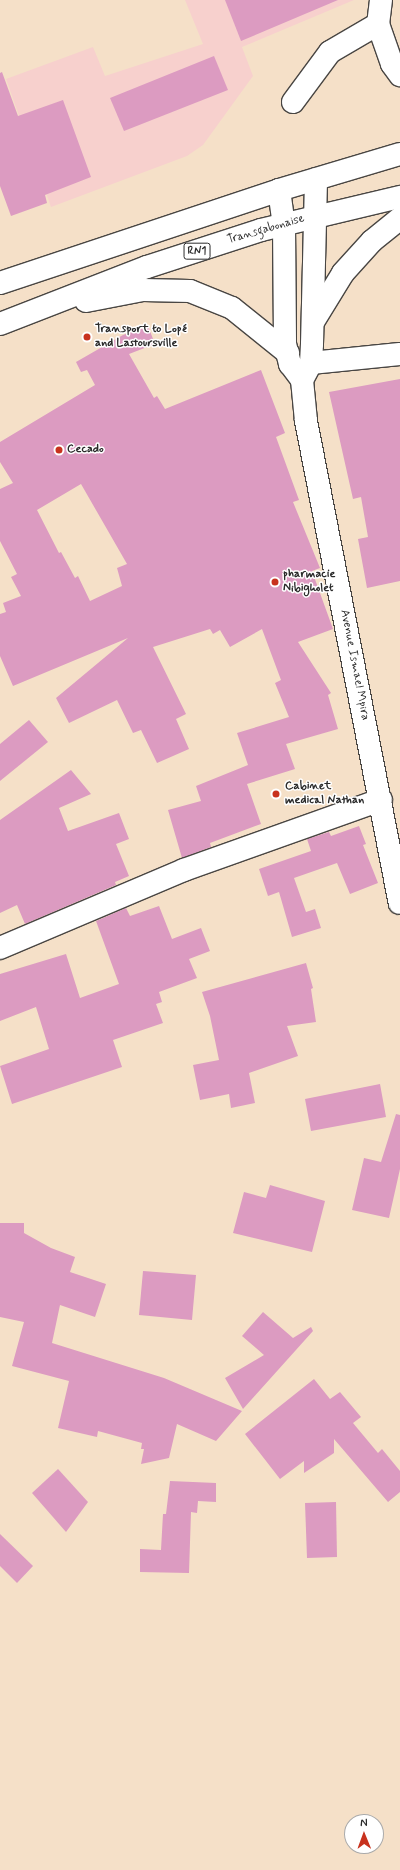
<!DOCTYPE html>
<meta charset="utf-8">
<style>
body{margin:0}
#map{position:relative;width:400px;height:1870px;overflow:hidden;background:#f5e0c8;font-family:Mynerve,sans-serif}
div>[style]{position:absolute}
.built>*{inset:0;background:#f7d0cd}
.building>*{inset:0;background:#dc9bc1}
.roads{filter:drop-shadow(1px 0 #494643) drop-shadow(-1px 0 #494643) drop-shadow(0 1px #494643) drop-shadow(0 -1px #494643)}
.street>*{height:22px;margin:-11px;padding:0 11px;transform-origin:11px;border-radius:11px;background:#fff}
.secondary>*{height:22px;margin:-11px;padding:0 11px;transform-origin:11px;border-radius:11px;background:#fff}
.highway>*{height:22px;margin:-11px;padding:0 11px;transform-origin:11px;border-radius:11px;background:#fff}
.dots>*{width:11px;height:11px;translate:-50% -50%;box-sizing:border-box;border:2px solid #fff;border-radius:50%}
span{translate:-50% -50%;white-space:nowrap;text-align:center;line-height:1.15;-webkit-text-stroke:3px #fff;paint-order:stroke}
.shield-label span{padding:1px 3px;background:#fff;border:1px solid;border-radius:3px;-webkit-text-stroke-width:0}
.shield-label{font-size:11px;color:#2b2b2b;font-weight:700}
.street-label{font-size:12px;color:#2b2b2b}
.poi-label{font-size:12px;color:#2b2b2b;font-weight:700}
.left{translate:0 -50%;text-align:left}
.north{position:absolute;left:344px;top:1814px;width:40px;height:40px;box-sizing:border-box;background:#fff;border:1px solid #aaa;border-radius:50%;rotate:359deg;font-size:11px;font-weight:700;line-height:16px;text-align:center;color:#2b2b2b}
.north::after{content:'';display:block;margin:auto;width:14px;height:18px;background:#c8321e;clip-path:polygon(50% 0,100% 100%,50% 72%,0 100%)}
</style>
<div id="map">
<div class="built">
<div style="clip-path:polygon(185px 0,354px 0,242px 47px,253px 76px,203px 145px,187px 156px,51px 207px,6px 79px,93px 47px,105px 76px,203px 44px)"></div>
</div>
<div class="building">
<div style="clip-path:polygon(225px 0,338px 0,241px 41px)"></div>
<div style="clip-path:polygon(214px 56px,228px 90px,124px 131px,110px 98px)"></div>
<div style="clip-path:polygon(2px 72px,18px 116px,63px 100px,91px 177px,45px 195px,47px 203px,11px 216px,0 186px,0 73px)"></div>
<div style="clip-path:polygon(evenodd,148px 326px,155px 344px,129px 354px,154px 398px,157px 396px,165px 409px,261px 370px,285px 433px,276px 437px,299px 500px,293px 502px,320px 568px,312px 571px,333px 629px,298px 642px,331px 693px,328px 695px,338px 729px,286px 744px,295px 769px,247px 784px,261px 824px,210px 843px,211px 847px,182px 858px,168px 810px,201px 801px,196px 786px,248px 765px,237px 733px,289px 717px,275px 683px,281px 680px,262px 629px,230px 647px,220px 630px,213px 634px,210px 629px,153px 647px,186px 714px,176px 719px,189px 749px,157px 763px,141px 730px,133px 733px,117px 700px,69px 723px,56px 698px,128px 638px,13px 686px,0 656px,0 614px,6px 612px,3px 603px,21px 596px,11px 577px,17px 574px,0 541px,0 489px,13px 483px,0 462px,0 442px,95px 385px,87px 370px,81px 372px,76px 362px,123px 335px,148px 326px,81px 484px,127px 564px,117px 568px,122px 586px,90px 601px,78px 576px,75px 578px,61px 552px,59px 553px,37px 510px,81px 484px)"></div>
<div style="clip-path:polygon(400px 379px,400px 581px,367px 588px,358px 539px,368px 537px,361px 497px,353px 499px,329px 392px)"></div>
<div style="clip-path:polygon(29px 720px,48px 742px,0 781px,0 744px)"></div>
<div style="clip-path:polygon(71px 770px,91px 794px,59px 808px,68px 831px,119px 813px,129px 839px,116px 844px,129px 876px,115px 882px,116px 885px,25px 924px,17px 905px,0 913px,0 820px)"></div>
<div style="clip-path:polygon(359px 826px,366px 844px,363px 845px,378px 883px,350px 894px,337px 863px,294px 878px,306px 912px,315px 909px,321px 928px,292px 937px,279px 892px,268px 896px,259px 869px,311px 851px,307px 839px,329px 832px,331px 836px)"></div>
<div style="clip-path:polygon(159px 906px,172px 939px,201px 928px,210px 951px,189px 959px,197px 978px,159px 992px,162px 1002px,156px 1004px,163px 1023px,113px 1040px,122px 1067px,12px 1104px,0 1066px,49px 1049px,36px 1007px,0 1021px,0 974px,66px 954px,80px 998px,119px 984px,96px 921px,126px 908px,130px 916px)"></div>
<div style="clip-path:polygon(306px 963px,313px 988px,311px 989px,316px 1022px,287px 1026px,298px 1056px,249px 1073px,255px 1103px,231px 1108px,229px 1094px,200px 1100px,193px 1065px,219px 1060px,210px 1016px,202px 992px)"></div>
<div style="clip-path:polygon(380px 1084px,386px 1117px,311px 1131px,305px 1099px)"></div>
<div style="clip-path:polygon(396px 1114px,400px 1115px,400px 1169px,389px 1218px,352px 1210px,364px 1158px,381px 1162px)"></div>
<div style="clip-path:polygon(270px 1185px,325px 1201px,312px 1252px,233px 1233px,244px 1192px,266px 1198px)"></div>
<div style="clip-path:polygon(0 1223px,24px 1223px,24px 1233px,51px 1248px,75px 1257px,70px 1272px,106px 1284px,95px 1317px,60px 1305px,52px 1343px,164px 1378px,242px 1411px,216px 1441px,177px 1424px,169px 1458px,141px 1464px,144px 1449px,141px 1449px,142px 1443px,98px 1431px,97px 1437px,58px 1428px,69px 1381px,12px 1366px,24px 1322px,0 1317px)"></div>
<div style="clip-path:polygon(143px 1271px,196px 1275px,192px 1320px,139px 1315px)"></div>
<div style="clip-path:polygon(263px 1312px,293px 1338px,311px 1327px,313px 1331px,243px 1409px,225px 1378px,264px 1355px,242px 1336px)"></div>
<div style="clip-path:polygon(314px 1379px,330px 1399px,340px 1392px,361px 1417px,353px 1423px,378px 1453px,382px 1449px,400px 1471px,400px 1492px,388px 1502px,334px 1439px,334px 1453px,304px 1473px,304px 1461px,280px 1479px,245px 1434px)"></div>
<div style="clip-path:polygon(58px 1469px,88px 1502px,66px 1532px,32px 1493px)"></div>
<div style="clip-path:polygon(170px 1481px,216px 1483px,216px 1502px,198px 1501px,197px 1513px,191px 1512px,189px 1573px,140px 1572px,140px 1549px,161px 1550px,163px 1514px,166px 1514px)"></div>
<div style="clip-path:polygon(336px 1502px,337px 1557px,307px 1558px,305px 1503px)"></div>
<div style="clip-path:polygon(0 1534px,33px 1566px,17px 1583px,0 1566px)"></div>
</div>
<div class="roads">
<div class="street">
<div style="left:381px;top:0;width:24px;rotate:97deg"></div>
<div style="left:378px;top:24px;width:42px;rotate:70.7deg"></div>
<div style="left:392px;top:64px;width:14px;rotate:54deg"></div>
<div style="left:293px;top:102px;width:62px;rotate:-53.5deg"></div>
<div style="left:330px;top:52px;width:56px;rotate:-30.3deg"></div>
<div style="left:311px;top:363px;width:89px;rotate:-5.8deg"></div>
<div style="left:0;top:948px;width:200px;rotate:-23deg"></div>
<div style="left:184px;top:870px;width:209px;rotate:-19.6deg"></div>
</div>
<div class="secondary">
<div style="left:302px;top:380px;width:41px;rotate:84.4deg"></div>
<div style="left:306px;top:421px;width:491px;rotate:79deg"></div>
</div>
<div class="highway">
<div style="left:279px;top:190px;width:35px;rotate:82deg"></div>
<div style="left:284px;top:225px;width:119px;rotate:89.5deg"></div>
<div style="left:285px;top:344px;width:21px;rotate:76deg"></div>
<div style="left:290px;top:364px;width:20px;rotate:53deg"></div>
<div style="left:302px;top:380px;width:19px;rotate:-62deg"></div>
<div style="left:311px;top:363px;width:19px;rotate:-87deg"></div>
<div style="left:312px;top:344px;width:165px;rotate:-88.6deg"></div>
<div style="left:0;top:283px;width:294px;rotate:-18.4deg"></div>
<div style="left:279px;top:190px;width:126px;rotate:-16.6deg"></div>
<div style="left:86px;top:301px;width:58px;rotate:-10.9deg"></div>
<div style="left:143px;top:290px;width:47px;rotate:1.2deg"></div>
<div style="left:190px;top:291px;width:45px;rotate:22deg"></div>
<div style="left:232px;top:308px;width:72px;rotate:38.8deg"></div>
<div style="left:313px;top:322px;width:57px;rotate:-58.5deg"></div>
<div style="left:343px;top:273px;width:43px;rotate:-47.8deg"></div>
<div style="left:372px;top:241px;width:36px;rotate:-39deg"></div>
<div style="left:0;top:324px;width:158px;rotate:-21.2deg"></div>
<div style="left:147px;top:267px;width:120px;rotate:-18deg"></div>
<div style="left:261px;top:230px;width:143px;rotate:-13.4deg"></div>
</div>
</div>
<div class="dots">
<div style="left:87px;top:337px;background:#c8321e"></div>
<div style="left:59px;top:450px;background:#c8321e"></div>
<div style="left:275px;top:582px;background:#c8321e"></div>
<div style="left:276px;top:794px;background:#c8321e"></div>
</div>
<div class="shield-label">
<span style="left:197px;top:251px">RN1</span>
</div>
<div class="street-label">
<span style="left:266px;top:230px;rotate:-16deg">Transgabonaise</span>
<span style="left:354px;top:665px;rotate:79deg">Avenue Ismael Mpira</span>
</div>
<div class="poi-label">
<span class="left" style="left:95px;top:337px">Transport to Lopé<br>and Lastoursville</span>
<span class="left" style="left:67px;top:450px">Cecado</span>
<span class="left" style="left:283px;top:582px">pharmacie<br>Nibigholet</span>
<span class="left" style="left:285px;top:794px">Cabinet<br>medical Nathan</span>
</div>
<div class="north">N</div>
</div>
